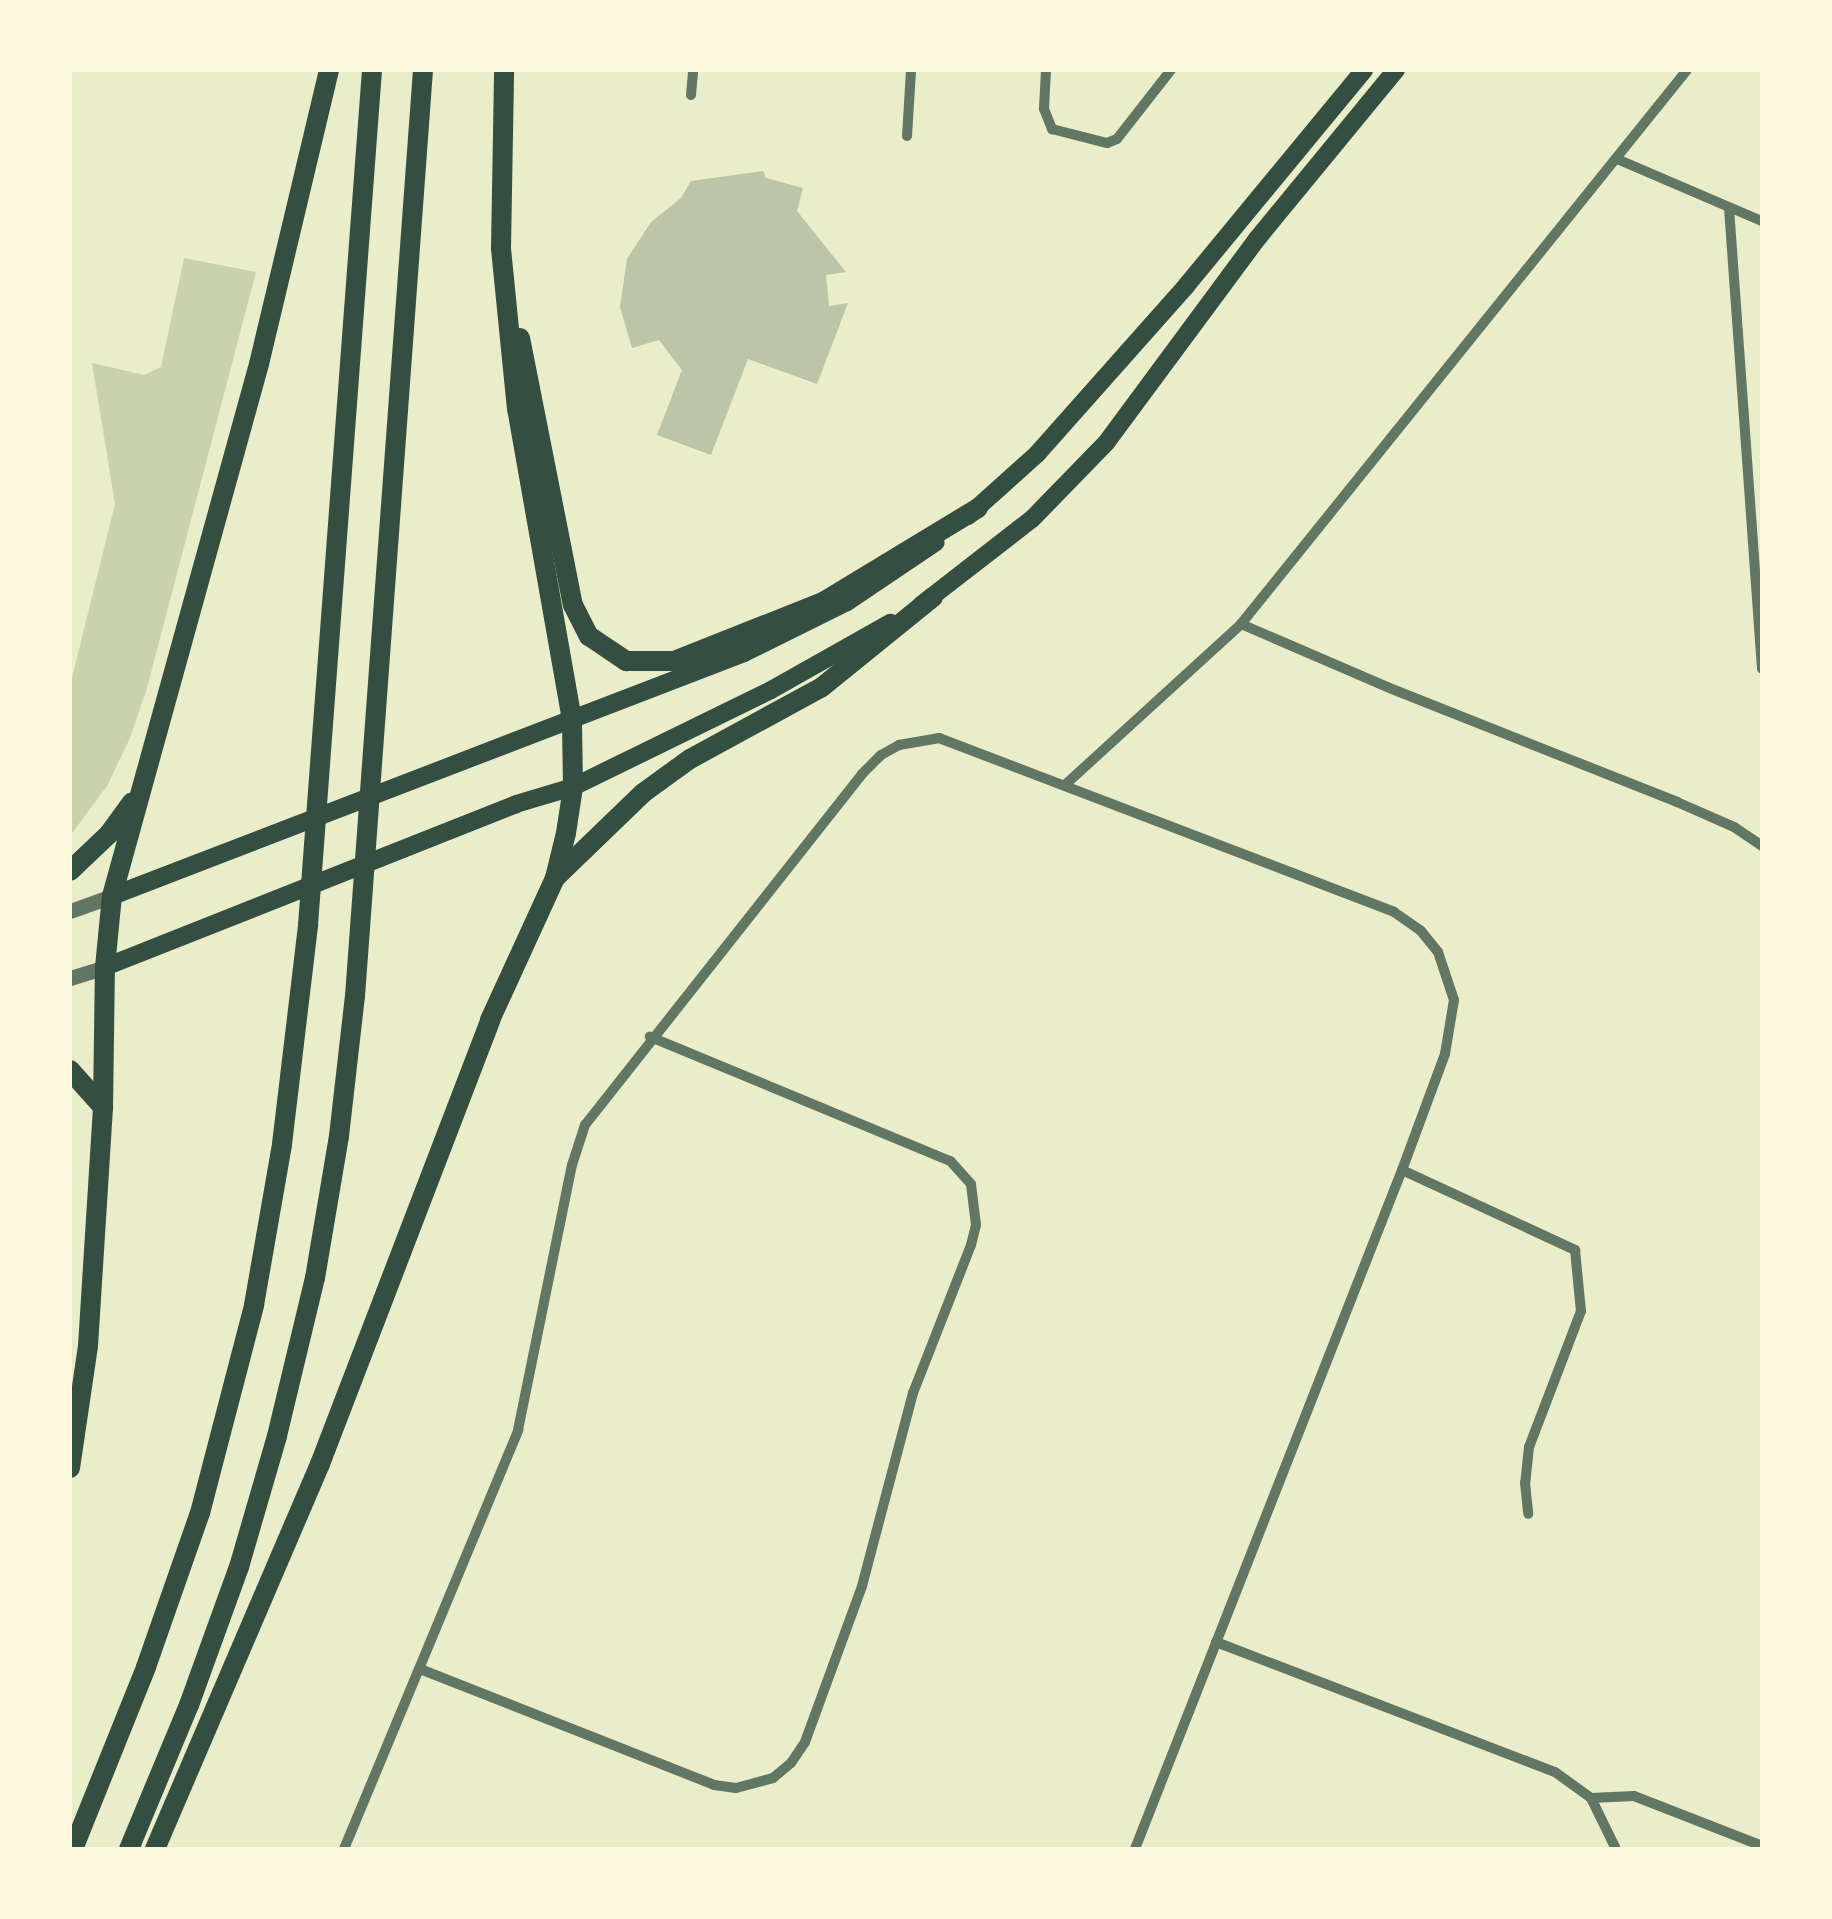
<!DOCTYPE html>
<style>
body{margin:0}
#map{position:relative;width:1832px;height:1919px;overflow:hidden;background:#e9edc9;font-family:Roboto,sans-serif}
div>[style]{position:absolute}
.green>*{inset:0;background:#cad2ad}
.building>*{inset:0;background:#bcc5a7}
.minor>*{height:10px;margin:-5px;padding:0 5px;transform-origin:5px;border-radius:5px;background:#617663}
.tertiary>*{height:15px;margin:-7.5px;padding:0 7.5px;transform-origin:7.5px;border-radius:7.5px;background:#617663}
.secondary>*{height:18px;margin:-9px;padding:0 9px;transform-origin:9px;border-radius:9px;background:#344e41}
.trunk>*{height:20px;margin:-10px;padding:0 10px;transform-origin:10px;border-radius:10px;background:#344e41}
span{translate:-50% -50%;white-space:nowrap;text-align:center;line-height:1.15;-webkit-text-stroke:9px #fefae0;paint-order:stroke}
.frame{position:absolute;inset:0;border:72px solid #fefae0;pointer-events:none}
</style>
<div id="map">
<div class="green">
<div style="clip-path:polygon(184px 258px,256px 272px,147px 688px,130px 738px,107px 786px,70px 836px,70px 686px,115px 504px,92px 363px,144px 375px,161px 367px)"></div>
</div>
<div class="building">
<div style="clip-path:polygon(763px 171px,766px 178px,803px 188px,797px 211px,846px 272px,826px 275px,829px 306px,848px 303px,817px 384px,748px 359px,711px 455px,657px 435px,682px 370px,659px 340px,632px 348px,620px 307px,627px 259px,651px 222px,681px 198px,691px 181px)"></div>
</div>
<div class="minor">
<div style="left:1046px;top:70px;width:39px;rotate:93deg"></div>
<div style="left:1044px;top:109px;width:22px;rotate:68deg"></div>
<div style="left:1052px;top:129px;width:57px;rotate:14.3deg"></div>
<div style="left:1107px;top:143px;width:11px;rotate:-22deg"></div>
<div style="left:1117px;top:139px;width:88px;rotate:-52deg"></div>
<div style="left:691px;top:95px;width:25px;rotate:-85deg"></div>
<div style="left:907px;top:136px;width:66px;rotate:-86.5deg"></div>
<div style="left:1617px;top:159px;width:158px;rotate:23.2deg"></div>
<div style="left:1729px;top:208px;width:462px;rotate:85.9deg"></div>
<div style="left:1241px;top:624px;width:164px;rotate:23.3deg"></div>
<div style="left:1392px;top:689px;width:307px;rotate:21.6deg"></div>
<div style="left:1677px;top:802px;width:62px;rotate:23.7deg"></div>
<div style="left:1734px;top:827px;width:34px;rotate:34deg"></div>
<div style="left:1066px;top:784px;width:237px;rotate:-42.4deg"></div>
<div style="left:1241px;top:624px;width:711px;rotate:-51.16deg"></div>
<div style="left:1402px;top:1170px;width:191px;rotate:24.8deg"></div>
<div style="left:1575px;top:1250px;width:61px;rotate:84.4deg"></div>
<div style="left:1581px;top:1311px;width:146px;rotate:110.9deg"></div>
<div style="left:1529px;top:1447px;width:36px;rotate:96deg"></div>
<div style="left:1525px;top:1483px;width:31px;rotate:84deg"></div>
<div style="left:1216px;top:1642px;width:363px;rotate:21deg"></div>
<div style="left:1555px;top:1772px;width:44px;rotate:35.8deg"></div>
<div style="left:1591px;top:1798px;width:57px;rotate:63.9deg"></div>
<div style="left:420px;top:1669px;width:316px;rotate:21.5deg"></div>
<div style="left:714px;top:1785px;width:22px;rotate:8deg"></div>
<div style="left:736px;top:1788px;width:38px;rotate:-15deg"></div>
<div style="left:773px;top:1778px;width:23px;rotate:-40deg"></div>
<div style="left:791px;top:1763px;width:25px;rotate:-56deg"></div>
<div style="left:805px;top:1742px;width:166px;rotate:-69.9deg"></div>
<div style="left:862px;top:1586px;width:200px;rotate:-75.2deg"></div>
<div style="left:913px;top:1393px;width:159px;rotate:-68.6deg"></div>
<div style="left:971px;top:1245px;width:21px;rotate:-76deg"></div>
<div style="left:976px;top:1225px;width:41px;rotate:-97deg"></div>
<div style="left:971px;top:1184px;width:31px;rotate:-132deg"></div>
<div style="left:950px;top:1161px;width:325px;rotate:-157.5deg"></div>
<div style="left:1591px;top:1798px;width:43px;rotate:-2.7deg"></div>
<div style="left:1634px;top:1796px;width:137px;rotate:21.3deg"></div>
<div style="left:344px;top:1849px;width:454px;rotate:-67.4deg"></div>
<div style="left:518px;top:1430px;width:270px;rotate:-78.5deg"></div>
<div style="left:572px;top:1165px;width:42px;rotate:-72deg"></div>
<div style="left:585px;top:1125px;width:447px;rotate:-51.7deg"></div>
<div style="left:862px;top:774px;width:27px;rotate:-45deg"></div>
<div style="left:881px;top:755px;width:21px;rotate:-29deg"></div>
<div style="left:899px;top:745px;width:41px;rotate:-9.9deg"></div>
<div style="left:939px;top:738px;width:487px;rotate:20.9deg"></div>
<div style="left:1394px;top:912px;width:33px;rotate:35deg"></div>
<div style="left:1421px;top:931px;width:27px;rotate:51deg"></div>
<div style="left:1438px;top:952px;width:51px;rotate:71.6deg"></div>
<div style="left:1454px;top:1000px;width:55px;rotate:99.5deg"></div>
<div style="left:1445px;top:1054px;width:124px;rotate:110.3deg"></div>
<div style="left:1402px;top:1170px;width:730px;rotate:111.47deg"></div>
</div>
<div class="tertiary">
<div style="left:70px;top:911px;width:45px;rotate:-19.7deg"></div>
<div style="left:70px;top:978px;width:37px;rotate:-17deg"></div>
</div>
<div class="secondary">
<div style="left:968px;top:516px;width:93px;rotate:-41.9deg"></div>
<div style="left:1037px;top:454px;width:225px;rotate:-48.4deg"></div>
<div style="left:1186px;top:286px;width:280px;rotate:-50.5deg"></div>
<div style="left:921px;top:605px;width:140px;rotate:-37.8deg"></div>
<div style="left:1032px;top:519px;width:106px;rotate:-45.8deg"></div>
<div style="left:1106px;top:443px;width:254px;rotate:-53.5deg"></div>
<div style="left:1257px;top:239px;width:219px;rotate:-50.6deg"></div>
<div style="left:112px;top:896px;width:677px;rotate:-21.03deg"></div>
<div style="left:744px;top:653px;width:115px;rotate:-26.3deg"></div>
<div style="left:847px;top:602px;width:107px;rotate:-34deg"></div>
<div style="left:105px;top:967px;width:442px;rotate:-21.6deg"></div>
<div style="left:516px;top:804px;width:59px;rotate:-16.6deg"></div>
<div style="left:573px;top:787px;width:220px;rotate:-26.1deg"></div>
<div style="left:771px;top:690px;width:137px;rotate:-29.4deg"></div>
</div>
<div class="trunk">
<div style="left:520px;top:338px;width:272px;rotate:78.8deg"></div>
<div style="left:573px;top:605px;width:35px;rotate:63deg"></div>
<div style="left:589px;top:636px;width:45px;rotate:34deg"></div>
<div style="left:626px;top:661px;width:48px"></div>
<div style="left:674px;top:661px;width:160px;rotate:-21.6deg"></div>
<div style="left:823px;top:602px;width:181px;rotate:-31.2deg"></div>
<div style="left:70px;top:871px;width:54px;rotate:-43.5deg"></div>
<div style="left:109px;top:834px;width:39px;rotate:-54deg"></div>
<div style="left:556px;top:877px;width:121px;rotate:-44deg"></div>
<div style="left:643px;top:793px;width:58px;rotate:-35.9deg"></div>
<div style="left:690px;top:759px;width:150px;rotate:-28.6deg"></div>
<div style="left:822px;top:687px;width:143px;rotate:-39deg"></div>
<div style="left:70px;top:1070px;width:50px;rotate:48.3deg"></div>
<div style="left:70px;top:1468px;width:123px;rotate:-81.6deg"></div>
<div style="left:88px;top:1346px;width:239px;rotate:-86.4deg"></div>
<div style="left:103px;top:1107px;width:140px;rotate:-89.2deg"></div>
<div style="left:105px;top:967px;width:71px;rotate:-84.4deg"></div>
<div style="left:112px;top:896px;width:552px;rotate:-74.55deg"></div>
<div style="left:259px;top:364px;width:302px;rotate:-76.6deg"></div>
<div style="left:73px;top:1849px;width:196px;rotate:-68.1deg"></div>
<div style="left:146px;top:1667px;width:163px;rotate:-70.7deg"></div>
<div style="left:200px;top:1513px;width:215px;rotate:-75.4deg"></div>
<div style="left:254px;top:1305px;width:163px;rotate:-80.1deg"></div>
<div style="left:282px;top:1144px;width:221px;rotate:-83.2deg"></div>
<div style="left:308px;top:925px;width:857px;rotate:-85.72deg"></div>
<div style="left:129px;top:1849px;width:156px;rotate:-67.4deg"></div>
<div style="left:189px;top:1705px;width:147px;rotate:-70.1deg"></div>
<div style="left:239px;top:1567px;width:136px;rotate:-73.8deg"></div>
<div style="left:277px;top:1436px;width:163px;rotate:-76.5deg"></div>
<div style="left:315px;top:1278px;width:144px;rotate:-80.4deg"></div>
<div style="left:339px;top:1136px;width:141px;rotate:-83.5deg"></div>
<div style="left:355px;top:996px;width:928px;rotate:-85.8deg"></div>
<div style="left:155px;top:1849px;width:419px;rotate:-66.8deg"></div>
<div style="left:320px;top:1464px;width:475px;rotate:-69deg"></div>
<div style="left:490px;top:1020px;width:156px;rotate:-65.4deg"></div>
<div style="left:555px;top:878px;width:46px;rotate:-76.3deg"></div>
<div style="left:566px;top:833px;width:47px;rotate:-81.3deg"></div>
<div style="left:573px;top:787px;width:67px;rotate:-90.9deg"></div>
<div style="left:572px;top:720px;width:316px;rotate:-100deg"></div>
<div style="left:517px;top:409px;width:162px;rotate:-95.7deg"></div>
<div style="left:501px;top:248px;width:178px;rotate:-89deg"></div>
</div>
<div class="frame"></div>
</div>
